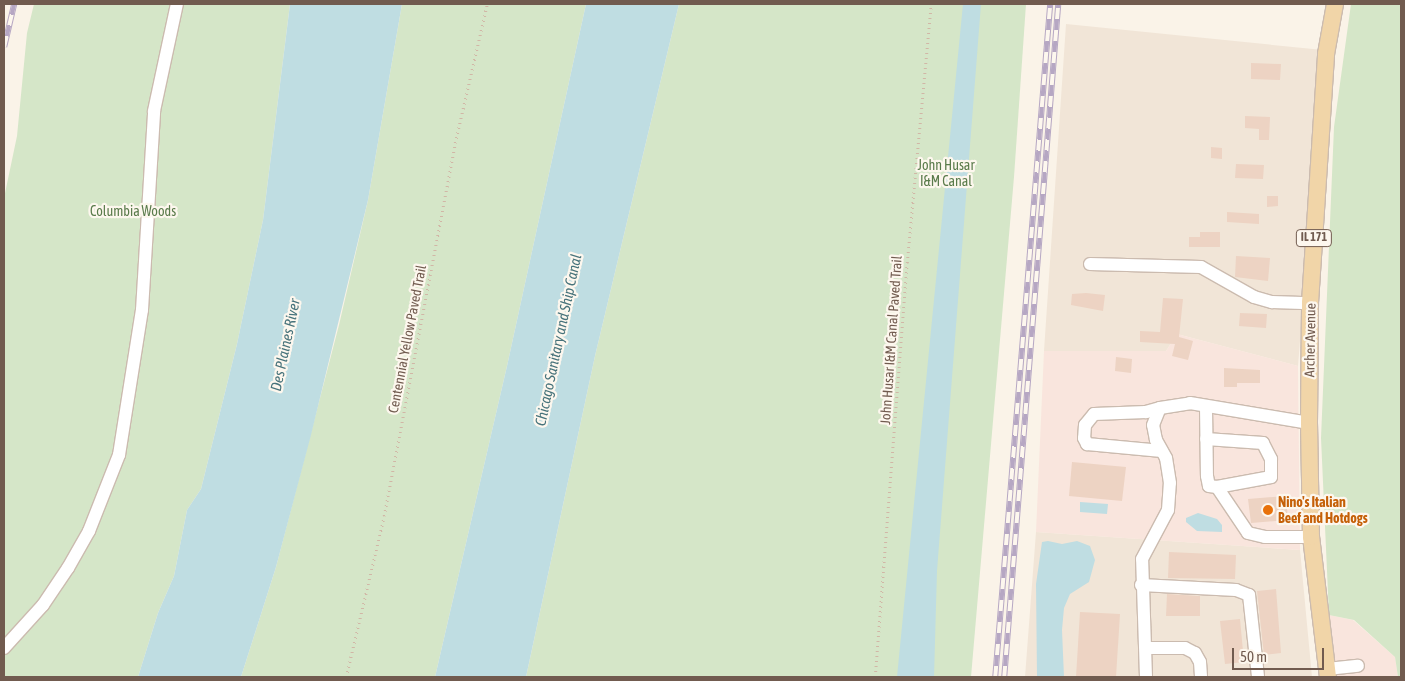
<!DOCTYPE html>
<style>
body{margin:0}
#map{position:relative;width:1405px;height:681px;overflow:hidden;background:#faf3e8;font-family:"Asap Condensed",sans-serif}
div>[style]{position:absolute}
.residential>*{inset:0;background:#f1e5d7}
.commercial>*{inset:0;background:#f9e5dd}
.green>*{inset:0;background:#d5e6c8}
.water>*{inset:0;background:#bfdde2}
.building>*{inset:0;background:#edd3c3}
.path>*{height:2.5px;margin-top:-1.25px;transform-origin:0;background:repeating-linear-gradient(90deg,#d1b6a6 0 1px,transparent 0 5px)}
.roads{filter:drop-shadow(1px 0 #cbbbaf) drop-shadow(-1px 0 #cbbbaf) drop-shadow(0 1px #cbbbaf) drop-shadow(0 -1px #cbbbaf)}
.minor>*{height:12px;margin:-6px;padding:0 6px;transform-origin:6px;border-radius:6px;background:#fff}
.major>*{height:16px;margin:-8px;padding:0 8px;transform-origin:8px;border-radius:8px;background:#f1d5a8}
.rail>*{height:5.5px;margin-top:-2.75px;transform-origin:0;background:repeating-linear-gradient(90deg,#fdf7ee 0 11px,#b6a7c3 0 22px);box-sizing:border-box;border-block:1px solid #b6a7c3}
.dots>*{width:14px;height:14px;translate:-50% -50%;box-sizing:border-box;border:2px solid #fdf7ee;border-radius:50%}
span{translate:-50% -50%;white-space:nowrap;text-align:center;line-height:1.15;-webkit-text-stroke:4.5px #fdf7ee;paint-order:stroke}
.shield-label span{padding:1px 4px;background:#fdf7ee;border:1px solid;border-radius:4px;-webkit-text-stroke-width:0}
.shield-label{font-size:12px;color:#715b4f;font-weight:700}
.park-label{font-size:14px;color:#5a7b4b}
.street-label{font-size:14px;color:#715b4f}
.food-label{font-size:14px;color:#c56008;font-weight:700}
.left{translate:0 -50%;text-align:left}
.water-label{font-size:15px;color:#47737b;font-style:italic}
.frame{position:absolute;inset:0;border:5px solid #715b4f;pointer-events:none}
.scale{position:absolute;left:1232px;top:648px;width:92px;height:22px;box-sizing:border-box;border:2px solid #715b4f;border-top:0;padding-left:6px;font-size:15px;line-height:18px;white-space:nowrap;color:#715b4f;-webkit-text-stroke:4px #fdf7ee;paint-order:stroke}
</style>
<div id="map">
<div class="residential">
<div style="clip-path:polygon(1066px 24px,1323px 50px,1298px 366px,1177px 334px,1166px 351px,1044px 351px)"></div>
<div style="clip-path:polygon(1036px 532px,1300px 550px,1312px 677px,1025px 677px)"></div>
</div>
<div class="commercial">
<div style="clip-path:polygon(1177px 334px,1298px 366px,1300px 550px,1036px 532px,1044px 351px,1166px 351px)"></div>
<div style="clip-path:polygon(1329px 615px,1353px 620px,1395px 657px,1398px 677px,1334px 677px)"></div>
</div>
<div class="green">
<div style="clip-path:polygon(34px 4px,290px 4px,263px 220px,237px 344px,201px 489px,187px 510px,174px 576px,158px 613px,138px 677px,4px 677px,4px 198px,17px 136px,27px 33px)"></div>
<div style="clip-path:polygon(402px 4px,586px 4px,507px 366px,435px 677px,241px 677px,276px 567px,339px 325px,368px 200px)"></div>
<div style="clip-path:polygon(679px 4px,1026px 4px,1014px 177px,971px 677px,526px 677px,595px 356px)"></div>
<div style="clip-path:polygon(1351px 4px,1401px 4px,1401px 677px,1398px 677px,1395px 657px,1354px 620px,1329px 615px,1321px 438px,1334px 127px)"></div>
</div>
<div class="water">
<div style="clip-path:polygon(290px 4px,402px 4px,368px 200px,311px 435px,276px 567px,241px 677px,138px 677px,158px 613px,174px 576px,187px 510px,201px 489px,237px 344px,263px 220px)"></div>
<div style="clip-path:polygon(586px 4px,679px 4px,595px 356px,526px 677px,435px 677px,507px 366px)"></div>
<div style="clip-path:polygon(963px 4px,981px 4px,937px 571px,934px 677px,897px 677px)"></div>
<div style="clip-path:polygon(1080px 502px,1108px 504px,1107px 514px,1080px 512px)"></div>
<div style="clip-path:polygon(1198px 513px,1217px 519px,1222px 525px,1222px 532px,1197px 531px,1186px 522px,1186px 518px)"></div>
<div style="clip-path:polygon(1048px 541px,1062px 544px,1077px 541px,1090px 546px,1095px 560px,1089px 582px,1070px 594px,1064px 608px,1062px 630px,1064px 677px,1037px 677px,1036px 584px,1042px 542px)"></div>
</div>
<div class="building">
<div style="clip-path:polygon(1251px 63px,1281px 64px,1280px 80px,1251px 79px)"></div>
<div style="clip-path:polygon(1245px 116px,1270px 117px,1269px 140px,1259px 140px,1259px 129px,1245px 128px)"></div>
<div style="clip-path:polygon(1211px 147px,1222px 148px,1222px 159px,1211px 158px)"></div>
<div style="clip-path:polygon(1236px 164px,1264px 165px,1263px 179px,1235px 178px)"></div>
<div style="clip-path:polygon(1267px 196px,1278px 196px,1278px 206px,1267px 207px)"></div>
<div style="clip-path:polygon(1227px 212px,1259px 214px,1259px 224px,1227px 222px)"></div>
<div style="clip-path:polygon(1200px 232px,1220px 232px,1220px 247px,1189px 247px,1189px 237px,1200px 237px)"></div>
<div style="clip-path:polygon(1236px 256px,1270px 258px,1268px 281px,1235px 277px)"></div>
<div style="clip-path:polygon(1086px 293px,1105px 295px,1103px 311px,1071px 305px,1072px 294px)"></div>
<div style="clip-path:polygon(1163px 298px,1183px 299px,1179px 337px,1193px 341px,1188px 360px,1172px 356px,1175px 344px,1140px 342px,1140px 331px,1160px 332px)"></div>
<div style="clip-path:polygon(1240px 313px,1267px 314px,1266px 328px,1239px 326px)"></div>
<div style="clip-path:polygon(1116px 357px,1132px 359px,1131px 373px,1115px 371px)"></div>
<div style="clip-path:polygon(1224px 368px,1260px 370px,1260px 383px,1237px 383px,1237px 387px,1224px 387px)"></div>
<div style="clip-path:polygon(1072px 462px,1126px 467px,1122px 501px,1069px 496px)"></div>
<div style="clip-path:polygon(1286px 496px,1288px 520px,1251px 523px,1248px 499px)"></div>
<div style="clip-path:polygon(1169px 552px,1236px 555px,1235px 579px,1168px 578px)"></div>
<div style="clip-path:polygon(1276px 589px,1281px 653px,1264px 655px,1257px 591px)"></div>
<div style="clip-path:polygon(1167px 594px,1200px 596px,1200px 616px,1166px 616px)"></div>
<div style="clip-path:polygon(1080px 612px,1120px 614px,1116px 677px,1076px 677px)"></div>
<div style="clip-path:polygon(1240px 619px,1244px 662px,1225px 664px,1220px 621px)"></div>
</div>
<div class="path">
<div style="left:346px;top:677px;width:165px;rotate:-76.7deg"></div>
<div style="left:384px;top:516px;width:380px;rotate:-79.2deg"></div>
<div style="left:455px;top:143px;width:143px;rotate:-77deg"></div>
<div style="left:875px;top:677px;width:415px;rotate:-85.6deg"></div>
<div style="left:907px;top:263px;width:260px;rotate:-84.7deg"></div>
</div>
<div class="roads">
<div class="minor">
<div style="left:1090px;top:264px;width:111px;rotate:1.5deg"></div>
<div style="left:1201px;top:267px;width:61px;rotate:29.5deg"></div>
<div style="left:1254px;top:297px;width:19px;rotate:16deg"></div>
<div style="left:1272px;top:302px;width:38px;rotate:2deg"></div>
<div style="left:1206px;top:407px;width:69px;rotate:89.2deg"></div>
<div style="left:1207px;top:476px;width:10px;rotate:79deg"></div>
<div style="left:1209px;top:486px;width:8px;rotate:7deg"></div>
<div style="left:1217px;top:487px;width:55px;rotate:-10.5deg"></div>
<div style="left:1271px;top:477px;width:18px;rotate:-90deg"></div>
<div style="left:1271px;top:459px;width:18px;rotate:-117deg"></div>
<div style="left:1263px;top:443px;width:57px;rotate:-176deg"></div>
<div style="left:1160px;top:408px;width:15px;rotate:164deg"></div>
<div style="left:1146px;top:412px;width:52px;rotate:177.8deg"></div>
<div style="left:1094px;top:414px;width:14px;rotate:129deg"></div>
<div style="left:1085px;top:425px;width:13px;rotate:94deg"></div>
<div style="left:1084px;top:438px;width:7px;rotate:63deg"></div>
<div style="left:1087px;top:444px;width:75px;rotate:5.3deg"></div>
<div style="left:1217px;top:487px;width:55px;rotate:56deg"></div>
<div style="left:1248px;top:533px;width:17px;rotate:13deg"></div>
<div style="left:1265px;top:537px;width:46px"></div>
<div style="left:1141px;top:585px;width:95px;rotate:3deg"></div>
<div style="left:1236px;top:590px;width:14px;rotate:21deg"></div>
<div style="left:1249px;top:595px;width:82px;rotate:83.7deg"></div>
<div style="left:4px;top:648px;width:58px;rotate:-47.8deg"></div>
<div style="left:43px;top:605px;width:45px;rotate:-56deg"></div>
<div style="left:68px;top:568px;width:43px;rotate:-60.4deg"></div>
<div style="left:89px;top:531px;width:82px;rotate:-68.5deg"></div>
<div style="left:119px;top:455px;width:147px;rotate:-81deg"></div>
<div style="left:142px;top:310px;width:199px;rotate:-86.5deg"></div>
<div style="left:154px;top:111px;width:109px;rotate:-77.9deg"></div>
<div style="left:1147px;top:648px;width:38px"></div>
<div style="left:1185px;top:648px;width:11px;rotate:27deg"></div>
<div style="left:1195px;top:653px;width:10px;rotate:61deg"></div>
<div style="left:1200px;top:662px;width:15px;rotate:86deg"></div>
<div style="left:1327px;top:669px;width:31px;rotate:-6deg"></div>
<div style="left:1146px;top:677px;width:118px;rotate:-91.9deg"></div>
<div style="left:1142px;top:559px;width:55px;rotate:-62deg"></div>
<div style="left:1168px;top:510px;width:27px;rotate:-86deg"></div>
<div style="left:1170px;top:483px;width:25px;rotate:-99deg"></div>
<div style="left:1166px;top:458px;width:21px;rotate:-119deg"></div>
<div style="left:1156px;top:440px;width:15px;rotate:-101deg"></div>
<div style="left:1153px;top:425px;width:18px;rotate:-68deg"></div>
<div style="left:1160px;top:408px;width:30px;rotate:-9deg"></div>
<div style="left:1190px;top:403px;width:121px;rotate:9.5deg"></div>
</div>
<div class="major">
<div style="left:1328px;top:677px;width:141px;rotate:-96.9deg"></div>
<div style="left:1311px;top:537px;width:114px;rotate:-91deg"></div>
<div style="left:1309px;top:423px;width:120px;rotate:-89.5deg"></div>
<div style="left:1310px;top:303px;width:250px;rotate:-86.3deg"></div>
<div style="left:1326px;top:54px;width:51px;rotate:-79.8deg"></div>
</div>
</div>
<div class="rail">
<div style="left:4px;top:47px;width:44px;rotate:-76.9deg"></div>
<div style="left:995px;top:677px;width:675px;rotate:-85.33deg"></div>
<div style="left:1004px;top:677px;width:675px;rotate:-85.41deg"></div>
</div>
<div class="dots">
<div style="left:1268px;top:510px;background:#e8710a"></div>
</div>
<div class="shield-label">
<span style="left:1314px;top:238px">IL 171</span>
</div>
<div class="park-label">
<span style="left:946px;top:173px">John Husar<br>I&amp;M Canal</span>
<span style="left:133px;top:211px">Columbia Woods</span>
</div>
<div class="street-label">
<span style="left:407px;top:339px;rotate:-79deg">Centennial Yellow Paved Trail</span>
<span style="left:891px;top:340px;rotate:-86deg">John Husar I&amp;M Canal Paved Trail</span>
<span style="left:1310px;top:340px;rotate:-89deg">Archer Avenue</span>
</div>
<div class="food-label">
<span class="left" style="left:1278px;top:510px">Nino's Italian<br>Beef and Hotdogs</span>
</div>
<div class="water-label">
<span style="left:558px;top:340px;rotate:-78deg">Chicago Sanitary and Ship Canal</span>
<span style="left:285px;top:345px;rotate:-78deg">Des Plaines River</span>
</div>
<div class="frame"></div>
<div class="scale">50 m</div>
</div>
